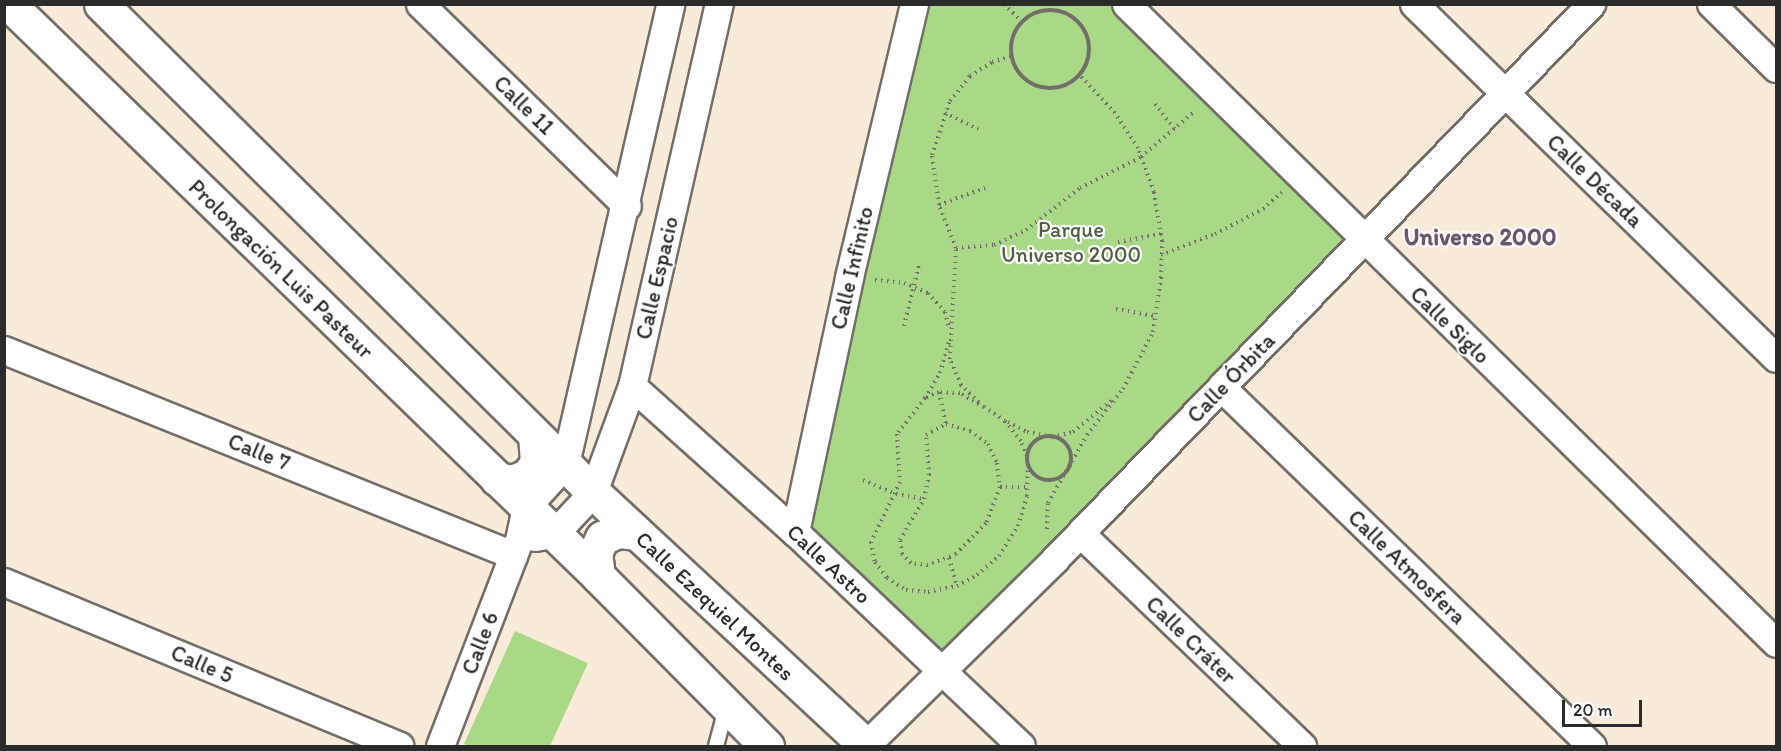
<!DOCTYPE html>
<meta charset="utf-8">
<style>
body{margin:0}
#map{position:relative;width:1781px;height:751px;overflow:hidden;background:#f9ebda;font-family:Itim,sans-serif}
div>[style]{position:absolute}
.green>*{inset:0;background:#a9d886}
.path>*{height:4px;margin-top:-2px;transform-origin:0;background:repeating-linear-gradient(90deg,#736e68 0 1.5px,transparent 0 6px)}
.path>.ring{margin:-2px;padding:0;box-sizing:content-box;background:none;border:4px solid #736e68;border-radius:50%}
.roads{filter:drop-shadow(2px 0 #736e68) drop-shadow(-2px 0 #736e68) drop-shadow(0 2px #736e68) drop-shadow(0 -2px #736e68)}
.service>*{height:14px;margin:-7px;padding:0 7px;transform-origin:7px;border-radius:7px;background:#fff}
.minor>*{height:27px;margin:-13.5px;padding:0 13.5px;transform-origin:13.5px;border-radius:13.5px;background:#fff}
.secondary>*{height:33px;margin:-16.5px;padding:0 16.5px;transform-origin:16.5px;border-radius:16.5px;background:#fff}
span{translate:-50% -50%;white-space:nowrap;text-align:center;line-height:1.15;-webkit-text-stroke:4.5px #fff;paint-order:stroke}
.street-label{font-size:22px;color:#2b2b2b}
.park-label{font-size:22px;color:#515f46}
.neighbourhood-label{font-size:24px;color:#6b576c;font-weight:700}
.frame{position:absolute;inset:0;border:6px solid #2b2b2b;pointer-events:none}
.scale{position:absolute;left:1562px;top:700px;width:80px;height:27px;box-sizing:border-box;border:3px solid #2b2b2b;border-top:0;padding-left:8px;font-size:18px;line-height:21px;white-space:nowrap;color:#2b2b2b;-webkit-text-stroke:4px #fff;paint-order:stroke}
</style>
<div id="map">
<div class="green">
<div style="clip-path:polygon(923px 5px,1126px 5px,1364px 240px,944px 671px,795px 532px)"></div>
<div style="clip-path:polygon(515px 631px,588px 663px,550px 746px,470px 746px,464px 744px)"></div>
</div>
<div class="path">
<div style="left:1004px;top:4px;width:27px;rotate:45deg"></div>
<div class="ring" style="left:1011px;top:10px;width:74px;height:74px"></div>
<div style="left:1155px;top:104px;width:33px;rotate:52deg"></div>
<div style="left:945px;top:113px;width:37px;rotate:26deg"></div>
<div style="left:939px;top:205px;width:49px;rotate:-20.3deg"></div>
<div style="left:1118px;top:242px;width:44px;rotate:-10.5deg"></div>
<div style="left:956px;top:248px;width:38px;rotate:-5deg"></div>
<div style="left:994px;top:245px;width:35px;rotate:-25deg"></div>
<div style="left:1026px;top:230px;width:68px;rotate:-37.9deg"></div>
<div style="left:1080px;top:188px;width:68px;rotate:-26.9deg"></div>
<div style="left:1141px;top:157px;width:72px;rotate:-40.5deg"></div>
<div style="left:1161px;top:255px;width:58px;rotate:-21.3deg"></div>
<div style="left:1215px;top:234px;width:54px;rotate:-27.5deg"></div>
<div style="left:1263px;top:209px;width:25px;rotate:-42deg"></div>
<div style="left:875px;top:280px;width:29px;rotate:6deg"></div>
<div style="left:904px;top:283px;width:26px;rotate:23deg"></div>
<div style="left:928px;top:293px;width:25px;rotate:48deg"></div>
<div style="left:945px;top:312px;width:16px;rotate:76deg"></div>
<div style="left:1116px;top:309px;width:40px;rotate:10deg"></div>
<div style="left:904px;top:326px;width:63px;rotate:-76.2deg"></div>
<div style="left:939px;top:392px;width:33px;rotate:78deg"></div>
<div style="left:925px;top:398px;width:29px;rotate:-59deg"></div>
<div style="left:940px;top:373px;width:33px;rotate:-74deg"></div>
<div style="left:979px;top:402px;width:25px;rotate:-137deg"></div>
<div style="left:961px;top:385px;width:28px;rotate:-113deg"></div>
<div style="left:950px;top:359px;width:111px;rotate:-86.9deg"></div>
<div style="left:956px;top:248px;width:46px;rotate:-111.6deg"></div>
<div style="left:939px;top:205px;width:50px;rotate:-98deg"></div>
<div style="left:932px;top:155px;width:57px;rotate:-71.6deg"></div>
<div style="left:950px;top:101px;width:32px;rotate:-51deg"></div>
<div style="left:970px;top:76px;width:26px;rotate:-32deg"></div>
<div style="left:992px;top:62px;width:21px;rotate:-17deg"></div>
<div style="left:1008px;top:422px;width:21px;rotate:28deg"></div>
<div style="left:1027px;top:432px;width:25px;rotate:11deg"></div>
<div style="left:1052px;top:437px;width:22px;rotate:-13deg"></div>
<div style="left:1073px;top:432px;width:50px;rotate:-39.4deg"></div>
<div style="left:946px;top:424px;width:25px;rotate:16deg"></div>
<div style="left:970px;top:431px;width:22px;rotate:36deg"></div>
<div style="left:988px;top:444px;width:21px;rotate:65deg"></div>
<div style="left:997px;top:463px;width:24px;rotate:83deg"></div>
<div style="left:1000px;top:487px;width:39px;rotate:111deg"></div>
<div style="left:986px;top:523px;width:43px;rotate:134.1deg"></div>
<div style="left:956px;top:554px;width:30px;rotate:159deg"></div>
<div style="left:928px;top:565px;width:17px;rotate:-173deg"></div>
<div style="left:911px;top:563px;width:13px;rotate:-135deg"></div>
<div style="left:902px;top:554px;width:14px;rotate:-98deg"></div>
<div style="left:900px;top:540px;width:48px;rotate:-59.7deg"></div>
<div style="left:924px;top:499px;width:25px;rotate:-78deg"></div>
<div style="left:929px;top:475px;width:40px;rotate:-94.3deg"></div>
<div style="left:926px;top:435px;width:23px;rotate:-29deg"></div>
<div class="ring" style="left:1027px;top:436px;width:40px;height:40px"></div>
<div style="left:1027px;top:456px;width:16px;rotate:-112deg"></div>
<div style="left:1021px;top:441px;width:26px;rotate:-129deg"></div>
<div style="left:1005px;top:421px;width:25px;rotate:-146deg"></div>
<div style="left:984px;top:407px;width:28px;rotate:-150deg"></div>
<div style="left:960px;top:393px;width:21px;rotate:-177deg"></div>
<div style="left:939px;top:392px;width:15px;rotate:157deg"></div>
<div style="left:925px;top:398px;width:46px;rotate:127.9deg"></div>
<div style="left:897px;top:434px;width:48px;rotate:86.4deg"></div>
<div style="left:900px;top:482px;width:67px;rotate:115.8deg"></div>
<div style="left:871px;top:542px;width:20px;rotate:79deg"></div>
<div style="left:875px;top:562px;width:20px;rotate:53deg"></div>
<div style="left:887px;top:578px;width:22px;rotate:32deg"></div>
<div style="left:906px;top:590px;width:22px;rotate:5deg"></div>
<div style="left:928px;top:592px;width:30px;rotate:-12deg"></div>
<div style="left:957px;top:586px;width:23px;rotate:-29deg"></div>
<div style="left:977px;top:575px;width:29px;rotate:-41deg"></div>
<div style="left:999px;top:556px;width:36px;rotate:-58deg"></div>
<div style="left:1018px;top:526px;width:31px;rotate:-73deg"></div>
<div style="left:1027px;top:496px;width:31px;rotate:-88deg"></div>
<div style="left:863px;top:480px;width:36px;rotate:23deg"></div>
<div style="left:896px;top:494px;width:28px;rotate:10deg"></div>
<div style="left:1000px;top:487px;width:27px"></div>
<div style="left:1047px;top:529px;width:26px;rotate:-88deg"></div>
<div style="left:1048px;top:503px;width:78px;rotate:-60.2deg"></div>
<div style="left:1087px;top:435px;width:58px;rotate:-52deg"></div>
<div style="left:1123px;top:389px;width:64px;rotate:-62.2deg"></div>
<div style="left:1153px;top:332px;width:55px;rotate:-81.6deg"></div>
<div style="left:1161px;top:278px;width:37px;rotate:-88deg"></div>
<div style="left:1162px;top:241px;width:50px;rotate:-99.3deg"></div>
<div style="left:1154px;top:192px;width:47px;rotate:-110deg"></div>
<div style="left:1138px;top:148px;width:42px;rotate:-123.3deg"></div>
<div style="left:1115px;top:113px;width:53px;rotate:-132.7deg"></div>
<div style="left:949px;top:558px;width:29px;rotate:74deg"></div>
</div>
<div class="roads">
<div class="service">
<div style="left:716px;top:746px;width:39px;rotate:-75deg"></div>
</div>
<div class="minor">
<div style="left:420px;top:4px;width:289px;rotate:44.3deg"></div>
<div style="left:1126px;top:4px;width:911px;rotate:44.51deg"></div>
<div style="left:1414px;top:4px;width:506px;rotate:44.36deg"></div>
<div style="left:1711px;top:4px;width:91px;rotate:44.6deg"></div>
<div style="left:4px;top:350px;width:549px;rotate:21.94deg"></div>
<div style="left:632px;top:386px;width:219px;rotate:41.9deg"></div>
<div style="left:795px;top:532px;width:311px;rotate:43.4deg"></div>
<div style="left:1221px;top:387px;width:516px;rotate:44.06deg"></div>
<div style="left:795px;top:532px;width:261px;rotate:-78deg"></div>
<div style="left:849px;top:277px;width:281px;rotate:-76.6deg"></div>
<div style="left:1080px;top:533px;width:308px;rotate:43.8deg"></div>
<div style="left:535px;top:537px;width:19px;rotate:-9deg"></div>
<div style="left:554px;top:534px;width:57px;rotate:-47.1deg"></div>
<div style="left:593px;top:492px;width:113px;rotate:-69.8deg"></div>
<div style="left:632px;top:386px;width:392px;rotate:-77.2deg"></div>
<div style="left:4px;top:582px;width:428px;rotate:22.5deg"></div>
<div style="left:440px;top:746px;width:221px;rotate:-69deg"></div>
<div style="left:519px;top:540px;width:34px;rotate:-78deg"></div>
<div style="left:526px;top:507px;width:58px;rotate:-47.8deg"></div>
<div style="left:565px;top:464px;width:472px;rotate:-77.1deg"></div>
<div style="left:865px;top:746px;width:267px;rotate:-44.5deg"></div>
<div style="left:1055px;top:559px;width:772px;rotate:-46deg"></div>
</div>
<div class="secondary">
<div style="left:9px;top:4px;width:821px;rotate:44.16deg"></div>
<div style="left:598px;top:576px;width:240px;rotate:45.2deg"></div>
<div style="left:101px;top:4px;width:693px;rotate:44.77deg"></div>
<div style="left:593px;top:492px;width:373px;rotate:42.9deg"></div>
<div style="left:497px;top:479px;width:15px;rotate:11deg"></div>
<div style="left:512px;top:482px;width:16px;rotate:-22deg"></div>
<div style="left:527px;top:476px;width:16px;rotate:-52deg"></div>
<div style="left:537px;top:463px;width:27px;rotate:-94deg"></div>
<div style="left:598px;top:576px;width:23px;rotate:-97deg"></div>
<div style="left:595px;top:553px;width:17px;rotate:-65deg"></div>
<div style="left:602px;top:538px;width:17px;rotate:-24deg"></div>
<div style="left:618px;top:531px;width:18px;rotate:6deg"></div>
</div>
</div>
<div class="street-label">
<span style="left:524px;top:105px;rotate:44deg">Calle 11</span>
<span style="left:1595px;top:181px;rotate:44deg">Calle Década</span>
<span style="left:852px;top:268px;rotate:-77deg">Calle Infinito</span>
<span style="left:281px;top:269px;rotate:44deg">Prolongación Luis Pasteur</span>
<span style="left:657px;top:278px;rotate:-77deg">Calle Espacio</span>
<span style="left:1450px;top:325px;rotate:44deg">Calle Siglo</span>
<span style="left:1231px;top:378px;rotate:-46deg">Calle Órbita</span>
<span style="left:259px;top:452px;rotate:22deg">Calle 7</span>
<span style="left:829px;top:564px;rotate:43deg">Calle Astro</span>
<span style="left:1407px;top:567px;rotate:44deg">Calle Atmosfera</span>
<span style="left:715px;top:606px;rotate:43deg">Calle Ezequiel Montes</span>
<span style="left:1191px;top:640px;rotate:44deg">Calle Cráter</span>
<span style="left:480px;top:643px;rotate:-69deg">Calle 6</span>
<span style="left:202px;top:664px;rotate:23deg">Calle 5</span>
</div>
<div class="park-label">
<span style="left:1071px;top:242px">Parque<br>Universo 2000</span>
</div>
<div class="neighbourhood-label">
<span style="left:1480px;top:237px">Universo 2000</span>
</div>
<div class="frame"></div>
<div class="scale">20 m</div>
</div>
